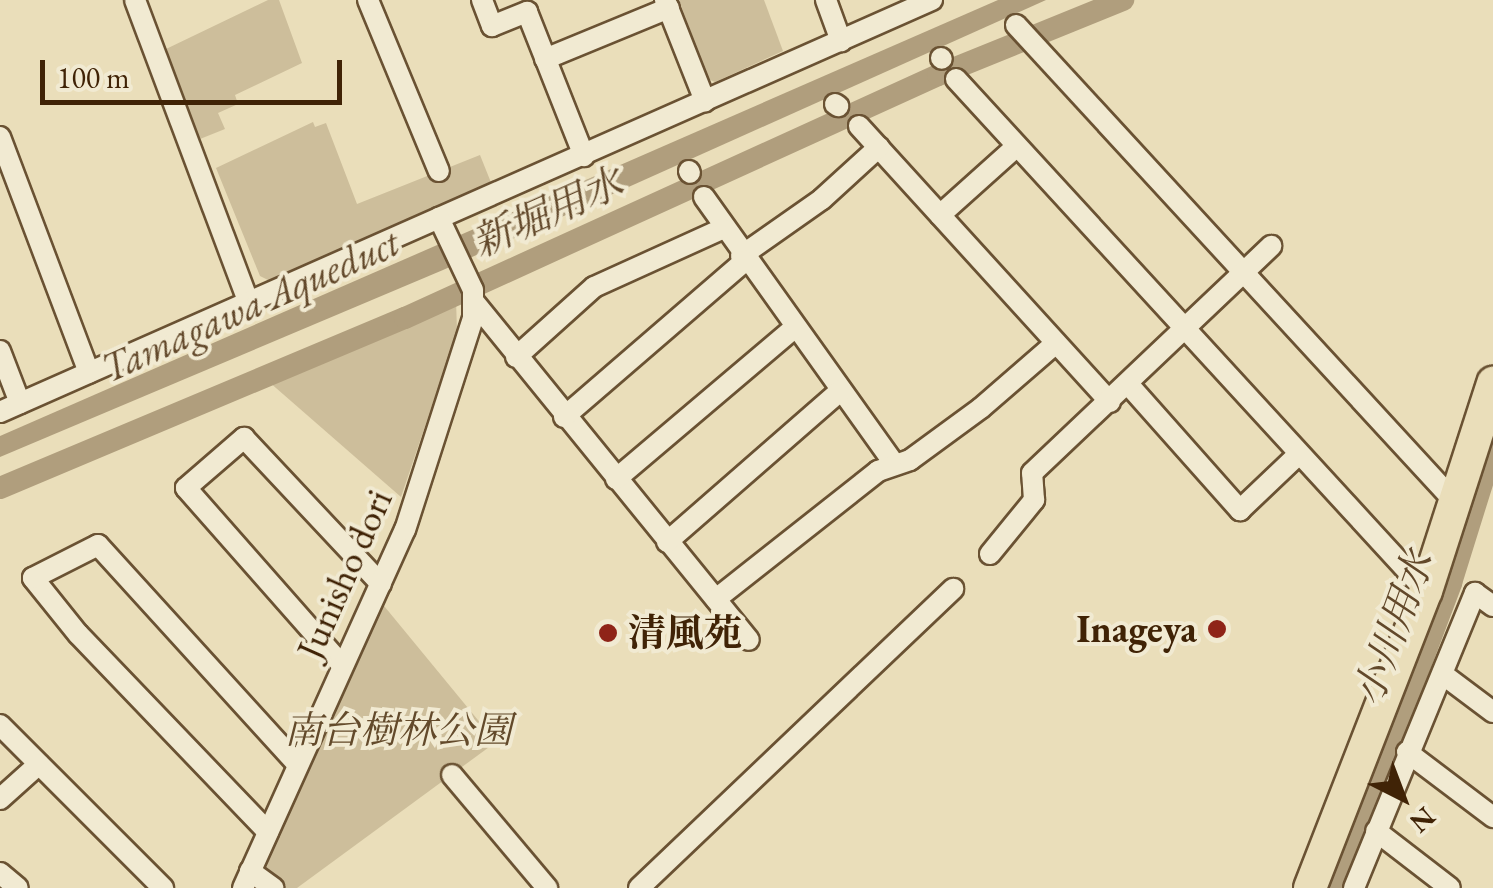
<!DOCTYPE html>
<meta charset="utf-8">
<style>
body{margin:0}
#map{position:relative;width:1493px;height:888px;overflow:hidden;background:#eadeba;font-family:"EB Garamond","Noto Serif JP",serif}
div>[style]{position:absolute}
.green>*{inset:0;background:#cdbe9b}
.water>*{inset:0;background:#b09e7d}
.canal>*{height:22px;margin:-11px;padding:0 11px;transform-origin:11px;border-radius:11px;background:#b09e7d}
.roads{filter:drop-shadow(2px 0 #6a5233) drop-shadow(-2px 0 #6a5233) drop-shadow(0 2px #6a5233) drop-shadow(0 -2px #6a5233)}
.street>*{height:20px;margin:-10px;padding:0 10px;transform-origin:10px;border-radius:10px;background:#f1ead2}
.primary>*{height:32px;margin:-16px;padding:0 16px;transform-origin:16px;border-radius:16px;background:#eadeba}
.dots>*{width:28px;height:28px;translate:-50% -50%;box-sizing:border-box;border:5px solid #f1ead2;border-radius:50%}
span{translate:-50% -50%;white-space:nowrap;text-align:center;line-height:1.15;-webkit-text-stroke:8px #f1ead2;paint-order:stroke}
.street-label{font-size:38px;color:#402306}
.poi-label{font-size:38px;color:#402306;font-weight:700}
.right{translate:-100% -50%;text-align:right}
.left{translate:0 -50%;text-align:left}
.park-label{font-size:38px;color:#634a2b;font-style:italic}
.water-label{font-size:40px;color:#62482a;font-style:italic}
.north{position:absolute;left:1353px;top:748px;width:100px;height:100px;-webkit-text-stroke:8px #f1ead2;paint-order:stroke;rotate:138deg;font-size:28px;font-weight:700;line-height:40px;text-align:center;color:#402306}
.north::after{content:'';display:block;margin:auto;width:35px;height:45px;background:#402306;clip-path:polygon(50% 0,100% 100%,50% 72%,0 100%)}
.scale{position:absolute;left:40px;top:60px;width:302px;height:45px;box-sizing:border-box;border:5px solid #402306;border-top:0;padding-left:12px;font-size:30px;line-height:35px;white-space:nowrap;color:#402306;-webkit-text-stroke:8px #f1ead2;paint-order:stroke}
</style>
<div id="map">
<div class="green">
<div style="clip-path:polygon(268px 0,279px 0,302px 63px,235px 95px,238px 104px,218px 113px,225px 129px,200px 139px,166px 49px)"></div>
<div style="clip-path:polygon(679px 0,764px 0,783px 51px,715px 82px,708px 79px)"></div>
<div style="clip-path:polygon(313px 122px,315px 127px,326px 123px,357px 204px,480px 155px,492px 185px,272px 282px,260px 276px,216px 168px)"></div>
<div style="clip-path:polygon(456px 299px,457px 332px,401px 497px,268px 381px)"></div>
<div style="clip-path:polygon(380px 601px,496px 742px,297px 888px,284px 888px,261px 866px)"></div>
</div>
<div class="water">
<div style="clip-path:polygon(998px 0,1046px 0,443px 270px,0 457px,0 436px)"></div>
</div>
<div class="canal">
<div style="left:0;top:488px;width:439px;rotate:-22.8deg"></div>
<div style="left:405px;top:318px;width:586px;rotate:-24.51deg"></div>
<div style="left:938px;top:75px;width:200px;rotate:-22.1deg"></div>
<div style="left:1336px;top:888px;width:326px;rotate:-69.3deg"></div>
<div style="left:1451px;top:583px;width:141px;rotate:-72.7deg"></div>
</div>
<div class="roads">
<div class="street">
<div style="left:135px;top:0;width:324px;rotate:69.4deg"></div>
<div style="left:368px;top:0;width:185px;rotate:67.5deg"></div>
<div style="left:482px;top:0;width:28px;rotate:69deg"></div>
<div style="left:492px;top:26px;width:38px;rotate:-22deg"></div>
<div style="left:527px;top:12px;width:155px;rotate:68.4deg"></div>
<div style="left:665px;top:0;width:109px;rotate:68.4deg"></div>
<div style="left:826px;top:0;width:44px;rotate:69.9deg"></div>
<div style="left:1016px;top:25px;width:647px;rotate:47.38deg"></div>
<div style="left:941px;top:58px;width:1px;rotate:45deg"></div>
<div style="left:545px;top:59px;width:134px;rotate:-22.4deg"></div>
<div style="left:956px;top:79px;width:695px;rotate:47.45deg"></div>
<div style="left:835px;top:104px;width:4px;rotate:34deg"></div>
<div style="left:859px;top:126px;width:373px;rotate:47.7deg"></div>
<div style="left:0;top:137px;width:252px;rotate:69.3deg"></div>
<div style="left:689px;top:171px;width:2px;rotate:63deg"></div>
<div style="left:704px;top:197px;width:327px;rotate:54.5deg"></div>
<div style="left:940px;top:215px;width:103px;rotate:-41.9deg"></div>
<div style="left:741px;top:256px;width:99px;rotate:-35.1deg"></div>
<div style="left:822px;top:199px;width:77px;rotate:-42.4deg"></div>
<div style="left:475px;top:303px;width:434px;rotate:50.9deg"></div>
<div style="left:0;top:351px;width:56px;rotate:69deg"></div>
<div style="left:516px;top:357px;width:105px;rotate:-41.9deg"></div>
<div style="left:594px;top:287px;width:141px;rotate:-24.4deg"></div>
<div style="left:1128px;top:384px;width:169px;rotate:48.4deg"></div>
<div style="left:1240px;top:510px;width:79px;rotate:-43.5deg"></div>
<div style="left:0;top:412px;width:1019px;rotate:-23.85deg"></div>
<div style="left:564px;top:417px;width:239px;rotate:-40.8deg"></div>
<div style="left:616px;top:479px;width:235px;rotate:-40.3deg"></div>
<div style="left:667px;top:542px;width:231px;rotate:-41.1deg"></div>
<div style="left:990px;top:554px;width:70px;rotate:-50.8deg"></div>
<div style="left:1034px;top:500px;width:27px;rotate:-94deg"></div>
<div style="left:1032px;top:473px;width:330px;rotate:-43.5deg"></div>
<div style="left:716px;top:599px;width:206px;rotate:-38.3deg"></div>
<div style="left:878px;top:471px;width:34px;rotate:-19deg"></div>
<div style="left:910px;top:460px;width:88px;rotate:-36.2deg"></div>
<div style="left:981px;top:408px;width:99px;rotate:-40.9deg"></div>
<div style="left:342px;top:665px;width:236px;rotate:-131.4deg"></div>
<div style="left:186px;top:488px;width:77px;rotate:-40.8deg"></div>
<div style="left:244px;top:438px;width:200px;rotate:46.8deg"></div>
<div style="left:1445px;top:676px;width:60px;rotate:36.9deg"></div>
<div style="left:0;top:725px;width:231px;rotate:45deg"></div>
<div style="left:1407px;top:752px;width:108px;rotate:37.1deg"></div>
<div style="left:452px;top:775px;width:148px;rotate:49.9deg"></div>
<div style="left:0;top:799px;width:52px;rotate:-41.9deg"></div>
<div style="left:1376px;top:831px;width:93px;rotate:37.6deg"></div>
<div style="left:268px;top:832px;width:274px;rotate:-133.8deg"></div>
<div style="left:78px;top:634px;width:72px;rotate:-128.8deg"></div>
<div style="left:33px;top:578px;width:73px;rotate:-26.9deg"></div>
<div style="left:98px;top:545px;width:296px;rotate:47.7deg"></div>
<div style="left:250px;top:871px;width:29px;rotate:36deg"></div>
<div style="left:0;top:873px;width:23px;rotate:40deg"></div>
<div style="left:243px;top:888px;width:393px;rotate:-65.7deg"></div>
<div style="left:405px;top:530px;width:223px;rotate:-72.2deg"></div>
<div style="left:473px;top:318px;width:28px;rotate:-90deg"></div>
<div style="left:473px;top:290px;width:80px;rotate:-115.3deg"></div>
<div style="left:639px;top:888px;width:434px;rotate:-43.6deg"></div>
<div style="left:1354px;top:888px;width:319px;rotate:-67.7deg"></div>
<div style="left:1475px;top:593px;width:22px;rotate:36deg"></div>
</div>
<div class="primary">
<div style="left:1310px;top:888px;width:319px;rotate:-68.7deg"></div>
<div style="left:1426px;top:591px;width:219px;rotate:-72.1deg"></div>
</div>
</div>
<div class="dots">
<div style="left:1217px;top:629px;background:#8f2418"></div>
<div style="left:608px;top:633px;background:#8f2418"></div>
</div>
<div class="street-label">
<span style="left:344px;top:574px;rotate:-66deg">Junisho dori</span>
</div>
<div class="poi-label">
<span class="right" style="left:1197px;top:629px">Inageya</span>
<span class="left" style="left:628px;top:633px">清風苑</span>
</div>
<div class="park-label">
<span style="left:398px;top:730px">南台樹林公園</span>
</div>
<div class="water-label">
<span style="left:547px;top:212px;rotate:-24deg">新堀用水</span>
<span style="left:250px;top:305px;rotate:-24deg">Tamagawa Aqueduct</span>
<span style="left:1393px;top:628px;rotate:-70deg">小川用水</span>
</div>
<div class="north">N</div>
<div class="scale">100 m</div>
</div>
